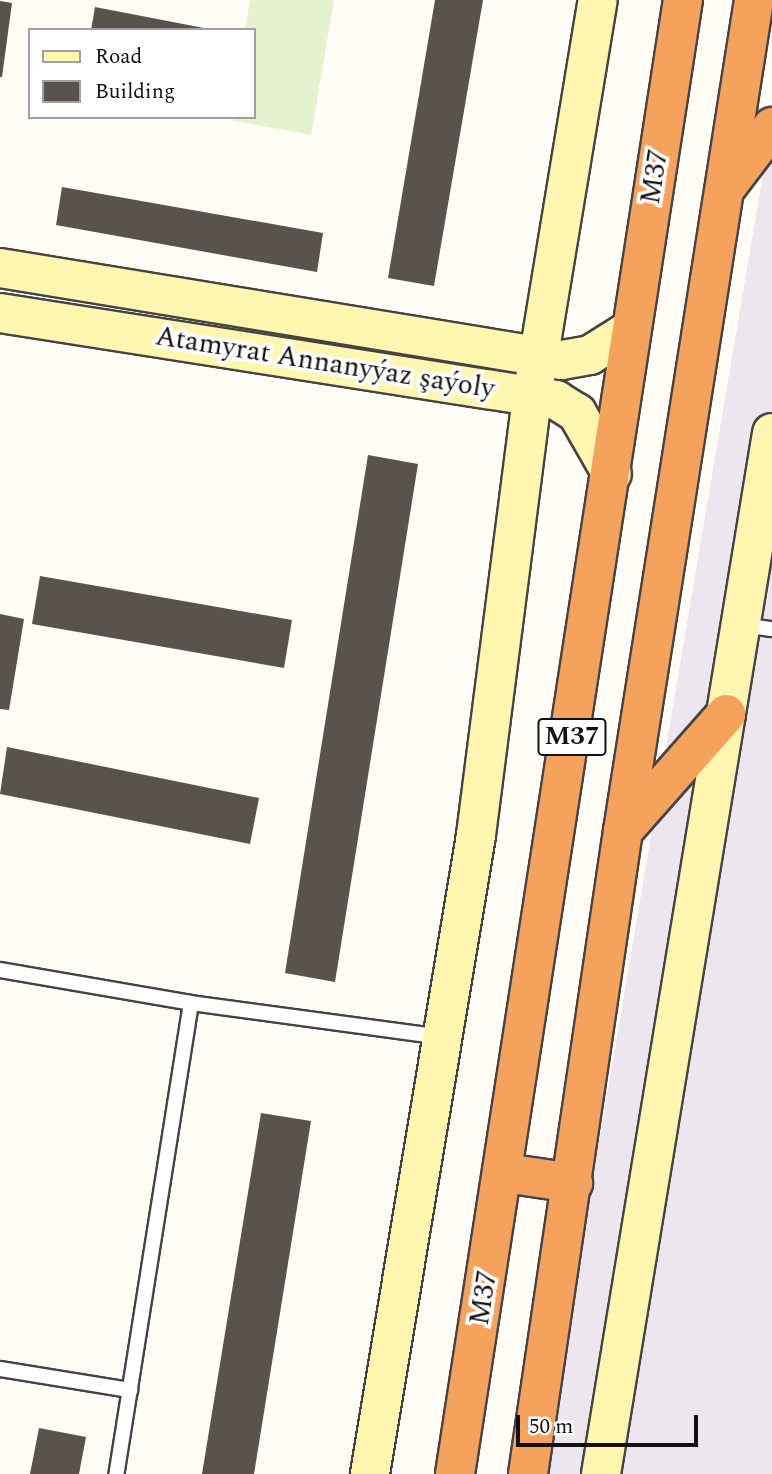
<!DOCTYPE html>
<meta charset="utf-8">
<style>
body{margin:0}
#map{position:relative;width:772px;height:1474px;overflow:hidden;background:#fffdf5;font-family:Spectral,serif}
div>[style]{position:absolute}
.industrial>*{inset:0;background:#eee6ef}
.pitch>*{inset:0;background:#e6f2cf}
.building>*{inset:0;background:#5a524d}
.roads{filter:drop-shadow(2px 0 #444) drop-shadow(-2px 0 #444) drop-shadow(0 2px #444) drop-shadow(0 -2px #444)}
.lane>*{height:14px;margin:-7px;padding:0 7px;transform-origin:7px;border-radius:7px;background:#fff}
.secondary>*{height:38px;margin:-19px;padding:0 19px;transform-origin:19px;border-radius:19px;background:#fff6b0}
.highway>*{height:38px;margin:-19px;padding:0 19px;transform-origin:19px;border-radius:19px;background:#f5a25d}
span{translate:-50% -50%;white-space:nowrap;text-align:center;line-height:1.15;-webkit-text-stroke:7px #fff;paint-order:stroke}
.shield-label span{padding:2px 5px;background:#fff;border:2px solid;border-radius:5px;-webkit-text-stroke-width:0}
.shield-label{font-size:26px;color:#111;font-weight:700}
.street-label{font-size:28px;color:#111}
.legend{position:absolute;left:28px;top:28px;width:228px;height:91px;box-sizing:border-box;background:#fff;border:2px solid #a0a0a0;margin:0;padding:9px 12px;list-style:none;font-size:21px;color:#111}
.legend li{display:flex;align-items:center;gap:14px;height:35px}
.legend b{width:35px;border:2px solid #a0a0a0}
.scale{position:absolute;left:516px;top:1415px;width:182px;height:32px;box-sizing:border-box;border:4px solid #111;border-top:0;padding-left:9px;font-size:21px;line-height:24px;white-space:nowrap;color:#111;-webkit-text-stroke:5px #fff;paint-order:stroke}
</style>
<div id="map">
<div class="industrial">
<div style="clip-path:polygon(772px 121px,772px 1474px,543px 1474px)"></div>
</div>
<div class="pitch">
<div style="clip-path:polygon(250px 0,334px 0,311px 135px,230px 120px,254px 117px,254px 30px,245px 30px)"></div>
</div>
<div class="building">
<div style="clip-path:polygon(435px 0,483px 0,434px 286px,388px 278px)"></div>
<div style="clip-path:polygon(0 1px,12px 3px,2px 77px,0 77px)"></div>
<div style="clip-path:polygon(95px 7px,204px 28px,203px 30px,91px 30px)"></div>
<div style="clip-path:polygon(62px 187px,323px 233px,317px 272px,56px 225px)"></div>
<div style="clip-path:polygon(368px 455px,418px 464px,335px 982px,285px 973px)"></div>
<div style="clip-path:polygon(40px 576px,292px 620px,284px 668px,32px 624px)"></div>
<div style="clip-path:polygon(0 614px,24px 619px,9px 710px,0 709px)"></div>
<div style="clip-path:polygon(7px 747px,259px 798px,250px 844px,0 794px)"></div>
<div style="clip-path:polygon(261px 1113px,311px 1121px,254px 1474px,202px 1474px)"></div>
<div style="clip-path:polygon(39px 1428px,86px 1437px,79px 1474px,30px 1474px)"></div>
</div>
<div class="roads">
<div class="lane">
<div style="left:742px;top:625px;width:30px;rotate:8deg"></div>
<div style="left:0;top:970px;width:194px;rotate:9.8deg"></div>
<div style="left:191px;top:1003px;width:477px;rotate:99deg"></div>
<div style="left:191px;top:1003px;width:252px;rotate:7.7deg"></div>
<div style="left:0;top:1369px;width:132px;rotate:9.2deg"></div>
</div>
<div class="secondary">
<div style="left:0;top:268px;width:569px;rotate:9.3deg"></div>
<div style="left:562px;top:360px;width:28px;rotate:-10deg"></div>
<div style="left:590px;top:355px;width:47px;rotate:-32deg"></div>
<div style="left:0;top:313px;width:563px;rotate:8.89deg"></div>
<div style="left:556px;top:400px;width:25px;rotate:32deg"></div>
<div style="left:577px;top:413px;width:70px;rotate:60.2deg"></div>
<div style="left:370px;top:1474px;width:648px;rotate:-80.58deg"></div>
<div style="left:476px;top:835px;width:442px;rotate:-82.7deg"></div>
<div style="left:532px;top:397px;width:402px;rotate:-80.6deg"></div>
<div style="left:601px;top:1474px;width:1055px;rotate:-80.67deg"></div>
</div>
<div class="highway">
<div style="left:725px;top:189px;width:78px;rotate:-52.8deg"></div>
<div style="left:623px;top:831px;width:156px;rotate:-48.6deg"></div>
<div style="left:505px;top:1173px;width:69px;rotate:8.4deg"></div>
<div style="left:455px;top:1474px;width:1492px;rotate:-81.21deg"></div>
<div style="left:528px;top:1474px;width:650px;rotate:-81.6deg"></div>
<div style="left:623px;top:831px;width:841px;rotate:-81.04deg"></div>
</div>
</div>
<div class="shield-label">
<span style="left:572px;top:737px">M37</span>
</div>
<div class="street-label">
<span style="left:655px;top:177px;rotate:-81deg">M37</span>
<span style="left:325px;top:363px;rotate:9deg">Atamyrat Annanyýaz şaýoly</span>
<span style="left:484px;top:1298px;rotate:-81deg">M37</span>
</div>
<ul class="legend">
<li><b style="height:9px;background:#fff6b0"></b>Road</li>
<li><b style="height:19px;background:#5a524d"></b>Building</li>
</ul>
<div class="scale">50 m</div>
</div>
